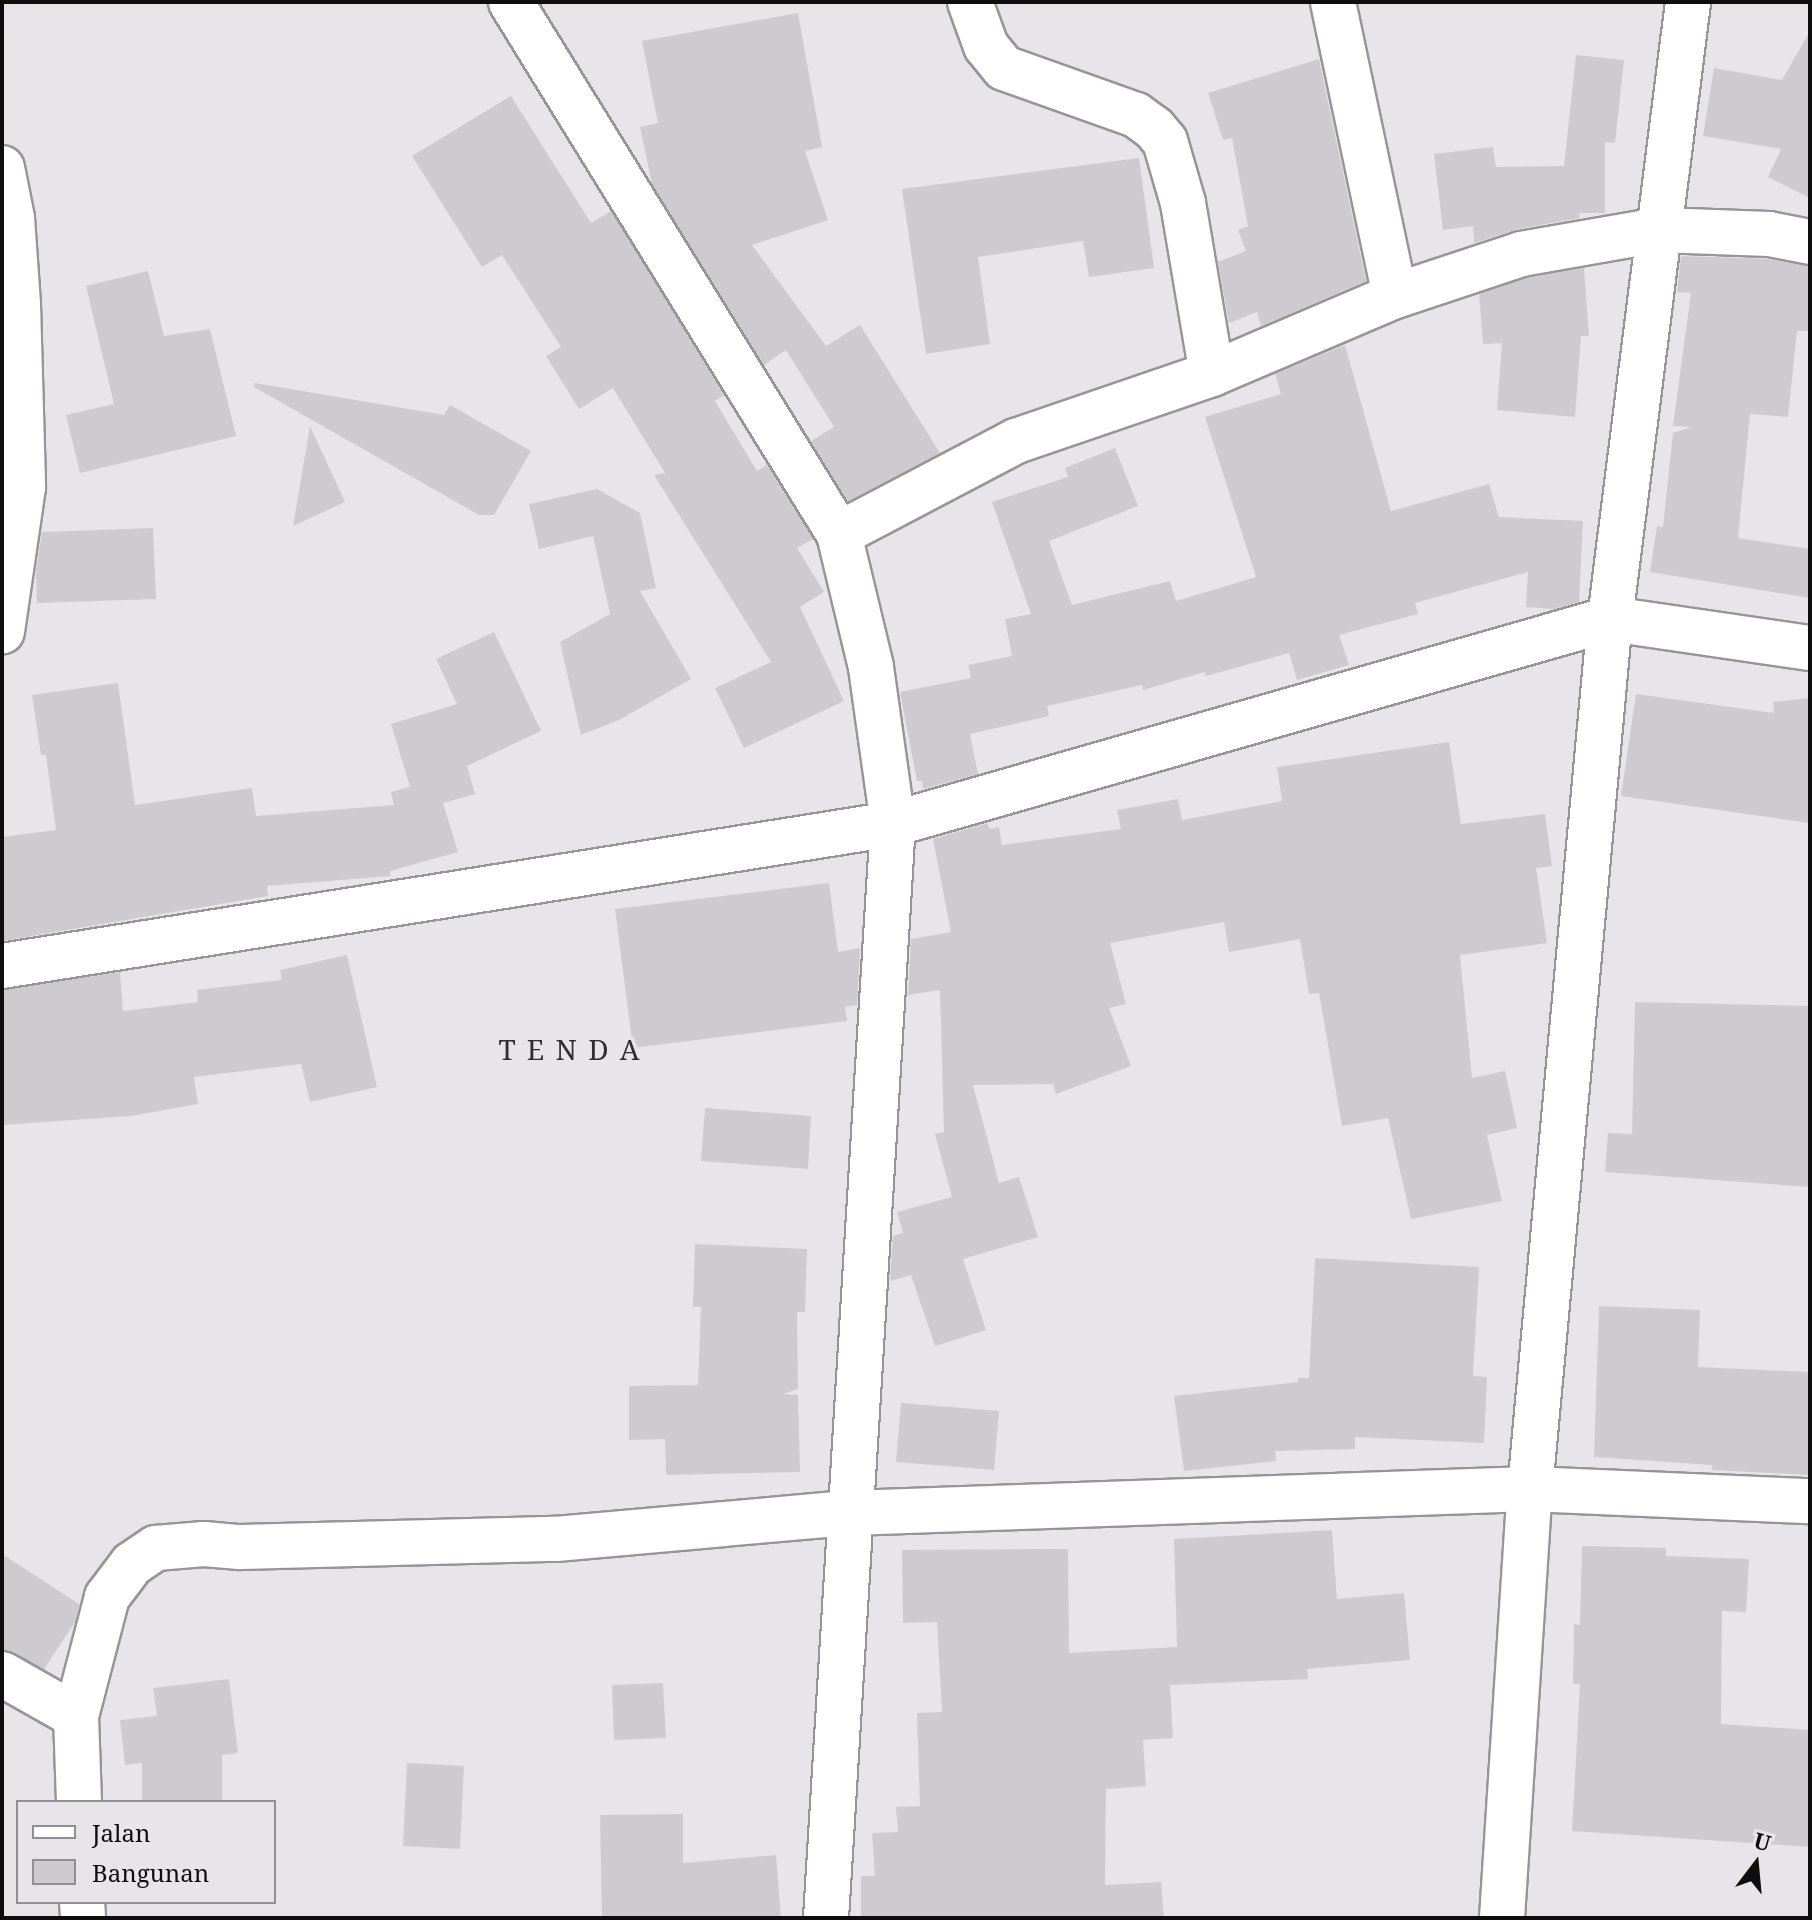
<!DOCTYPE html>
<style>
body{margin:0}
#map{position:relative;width:1812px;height:1920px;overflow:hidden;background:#e7e5ea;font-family:"Noto Serif",serif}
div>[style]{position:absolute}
.building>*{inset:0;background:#cdcbd0}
.roads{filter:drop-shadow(2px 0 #97959a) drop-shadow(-2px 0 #97959a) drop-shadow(0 2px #97959a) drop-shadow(0 -2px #97959a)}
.minor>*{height:44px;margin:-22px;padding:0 22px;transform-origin:22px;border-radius:22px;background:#fff}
span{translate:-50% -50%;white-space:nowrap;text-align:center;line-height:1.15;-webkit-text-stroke:7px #e7e5ea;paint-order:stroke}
.quarter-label{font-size:28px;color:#302e32;letter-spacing:2px}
.frame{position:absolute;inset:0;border:4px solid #0f0e0f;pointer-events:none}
.legend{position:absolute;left:16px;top:1800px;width:260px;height:104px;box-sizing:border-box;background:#e7e5ea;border:2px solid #918f92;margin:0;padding:10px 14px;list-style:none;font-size:24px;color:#0f0e0f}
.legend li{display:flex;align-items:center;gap:16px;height:40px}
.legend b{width:40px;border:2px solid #918f92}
.north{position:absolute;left:1716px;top:1824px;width:80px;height:80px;-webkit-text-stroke:6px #e7e5ea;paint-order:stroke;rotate:16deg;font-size:22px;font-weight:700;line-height:32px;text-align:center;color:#0f0e0f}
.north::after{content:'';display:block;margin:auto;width:28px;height:36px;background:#0f0e0f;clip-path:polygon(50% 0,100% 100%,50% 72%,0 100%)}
</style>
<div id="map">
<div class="building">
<div style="clip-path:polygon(798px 13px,822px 147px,805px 151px,828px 220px,752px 245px,826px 346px,860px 325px,940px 453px,848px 501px,811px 441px,834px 427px,786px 350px,764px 365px,652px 184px,640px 127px,658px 123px,642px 41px)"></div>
<div style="clip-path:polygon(1810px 31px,1810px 198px,1768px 177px,1781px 149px,1703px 136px,1714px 68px,1782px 80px)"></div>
<div style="clip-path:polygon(1576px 55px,1624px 60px,1615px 143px,1605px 142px,1605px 213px,1579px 213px,1580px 218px,1517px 229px,1474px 243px,1473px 226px,1443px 230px,1434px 154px,1493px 147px,1496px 167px,1564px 166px)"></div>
<div style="clip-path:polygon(1319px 59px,1366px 281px,1261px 326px,1257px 312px,1229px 323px,1218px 262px,1246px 251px,1238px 230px,1248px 226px,1232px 138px,1223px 140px,1208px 93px)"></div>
<div style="clip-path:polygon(511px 96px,591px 223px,611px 211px,724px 395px,715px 401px,757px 471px,767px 465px,813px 539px,797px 548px,824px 592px,800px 607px,844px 701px,744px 748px,715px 688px,771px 662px,654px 475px,665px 473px,613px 388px,579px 409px,546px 356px,561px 347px,502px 255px,482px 267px,412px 156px)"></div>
<div style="clip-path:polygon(1139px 158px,1154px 268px,1089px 277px,1083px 241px,978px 257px,990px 344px,926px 354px,902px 189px)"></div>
<div style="clip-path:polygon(1681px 256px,1766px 259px,1810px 266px,1810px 331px,1797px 331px,1788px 417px,1750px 414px,1738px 538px,1810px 549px,1810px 598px,1650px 572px,1657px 526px,1663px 527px,1673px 433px,1692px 427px,1673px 426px,1691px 293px,1677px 292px)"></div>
<div style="clip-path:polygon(1584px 268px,1589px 336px,1581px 336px,1575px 417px,1497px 410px,1502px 343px,1483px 344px,1479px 294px,1527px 278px)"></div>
<div style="clip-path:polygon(148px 271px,164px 336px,210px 329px,236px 436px,80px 473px,66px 415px,114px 404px,86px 286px)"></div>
<div style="clip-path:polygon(1345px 345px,1391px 511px,1489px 484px,1499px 517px,1583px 521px,1579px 602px,1554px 609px,1526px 607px,1528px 572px,1415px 603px,1418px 614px,1339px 635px,1349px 665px,1297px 680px,1289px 653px,1206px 676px,1205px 672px,1143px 690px,1142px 685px,1047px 706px,1049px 716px,970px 734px,978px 774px,923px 789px,922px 781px,917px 781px,900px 692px,971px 678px,968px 665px,1012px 656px,1005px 619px,1031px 614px,992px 502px,1068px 477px,1065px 468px,1115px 448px,1138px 506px,1049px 541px,1072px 605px,1170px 581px,1176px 601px,1256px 577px,1205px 417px,1281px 394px,1275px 374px)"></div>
<div style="clip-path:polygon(255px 383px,444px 415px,450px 405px,531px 451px,494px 515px,479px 515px,254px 387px)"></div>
<div style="clip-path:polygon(310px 426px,345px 502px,293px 526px)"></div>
<div style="clip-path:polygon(597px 489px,640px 513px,656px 588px,640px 591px,691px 679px,619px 720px,581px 735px,560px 642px,610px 614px,593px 536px,539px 549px,529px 504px)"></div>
<div style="clip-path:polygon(153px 528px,156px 599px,37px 603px,36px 573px,42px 532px)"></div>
<div style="clip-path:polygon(494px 632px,541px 731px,467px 766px,475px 794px,443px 803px,458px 852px,390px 871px,390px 876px,267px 886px,268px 896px,2px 941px,2px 837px,56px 830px,46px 755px,41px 755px,32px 695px,118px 683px,135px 805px,252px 788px,256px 816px,394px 805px,391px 792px,410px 787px,391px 724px,457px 704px,436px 659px)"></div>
<div style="clip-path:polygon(1636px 694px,1774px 713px,1773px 702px,1810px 698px,1810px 823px,1621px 796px)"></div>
<div style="clip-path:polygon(1449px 742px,1461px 824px,1545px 814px,1552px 866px,1536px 868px,1547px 943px,1460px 955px,1472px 1078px,1505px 1071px,1517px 1128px,1487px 1135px,1502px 1201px,1411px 1219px,1388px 1118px,1342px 1126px,1319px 993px,1309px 994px,1300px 939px,1229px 952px,1224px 922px,1110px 943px,1126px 1004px,1109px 1008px,1131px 1066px,1056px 1094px,1053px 1084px,973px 1085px,999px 1183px,1019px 1177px,1038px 1237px,963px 1259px,986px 1330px,935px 1346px,911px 1275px,890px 1281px,893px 1236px,903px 1233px,897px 1212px,952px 1197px,935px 1134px,944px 1132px,940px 990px,908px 995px,911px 939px,951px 932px,933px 839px,988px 823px,989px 829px,999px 827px,1002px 845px,1121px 829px,1117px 810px,1178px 799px,1182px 820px,1282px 801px,1277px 767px)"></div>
<div style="clip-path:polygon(829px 883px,838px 952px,860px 948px,857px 1005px,845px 1007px,847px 1021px,633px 1048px,615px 909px)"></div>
<div style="clip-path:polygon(347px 955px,377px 1087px,310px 1102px,301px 1064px,194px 1077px,198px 1104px,131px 1116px,2px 1125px,2px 990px,120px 972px,123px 1011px,198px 1002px,197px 990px,282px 980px,280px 970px)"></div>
<div style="clip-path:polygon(1635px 1002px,1810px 1006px,1810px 1187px,1605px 1172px,1608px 1133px,1632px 1134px)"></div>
<div style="clip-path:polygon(705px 1108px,811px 1116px,808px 1169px,701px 1161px)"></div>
<div style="clip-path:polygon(695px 1244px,807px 1249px,805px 1312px,797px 1312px,798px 1389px,783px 1394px,798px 1395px,800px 1472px,666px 1475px,665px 1439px,629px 1440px,629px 1386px,698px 1385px,701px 1307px,693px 1307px)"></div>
<div style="clip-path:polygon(1315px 1258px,1479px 1267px,1473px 1376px,1487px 1377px,1484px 1443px,1355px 1437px,1355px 1449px,1275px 1451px,1276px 1461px,1184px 1471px,1174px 1396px,1298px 1382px,1298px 1378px,1309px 1378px)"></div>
<div style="clip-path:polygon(1599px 1306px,1700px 1310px,1698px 1367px,1810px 1372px,1810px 1475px,1712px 1470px,1712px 1465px,1594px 1457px)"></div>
<div style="clip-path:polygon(901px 1403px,999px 1411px,994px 1470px,896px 1462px)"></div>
<div style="clip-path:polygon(1332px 1530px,1337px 1599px,1404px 1593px,1410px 1660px,1307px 1669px,1308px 1679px,1170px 1685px,1173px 1738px,1143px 1740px,1146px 1786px,1106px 1789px,1105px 1885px,1161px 1882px,1164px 1918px,861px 1918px,861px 1876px,875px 1876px,872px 1833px,898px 1832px,896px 1807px,920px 1806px,917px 1713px,942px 1712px,937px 1622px,903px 1623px,902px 1550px,1068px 1549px,1069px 1653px,1177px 1647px,1174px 1539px)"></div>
<div style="clip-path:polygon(1582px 1546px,1666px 1548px,1666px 1556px,1749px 1559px,1746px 1612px,1722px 1611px,1721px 1724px,1810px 1730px,1810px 1847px,1572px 1831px,1580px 1684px,1573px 1684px,1574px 1624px,1580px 1625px)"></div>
<div style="clip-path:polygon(2px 1554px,79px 1604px,75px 1622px,44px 1669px,2px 1649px)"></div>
<div style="clip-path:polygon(229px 1679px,238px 1753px,222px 1755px,222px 1802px,142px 1802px,142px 1763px,125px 1765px,120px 1720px,157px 1716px,153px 1688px)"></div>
<div style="clip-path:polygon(663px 1683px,666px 1738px,614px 1740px,612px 1685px)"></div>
<div style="clip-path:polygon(407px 1763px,464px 1766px,460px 1849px,403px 1846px)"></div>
<div style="clip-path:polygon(683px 1814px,683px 1863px,776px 1855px,781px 1918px,602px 1918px,600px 1815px)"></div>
</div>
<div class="roads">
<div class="minor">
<div style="left:970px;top:2px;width:47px;rotate:70deg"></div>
<div style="left:986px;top:46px;width:28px;rotate:51deg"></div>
<div style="left:1004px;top:68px;width:140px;rotate:19.6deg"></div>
<div style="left:1136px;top:115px;width:22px;rotate:36deg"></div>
<div style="left:1154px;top:128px;width:17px;rotate:50deg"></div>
<div style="left:1165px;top:141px;width:65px;rotate:73.8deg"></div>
<div style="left:1183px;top:203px;width:173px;rotate:80.4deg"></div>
<div style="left:1333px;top:2px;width:300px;rotate:78.1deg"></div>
<div style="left:2px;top:168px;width:51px;rotate:78.7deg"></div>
<div style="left:12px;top:218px;width:86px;rotate:86deg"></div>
<div style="left:18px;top:304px;width:183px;rotate:88.4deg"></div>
<div style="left:23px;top:487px;width:146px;rotate:98.3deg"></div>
<div style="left:839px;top:534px;width:200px;rotate:-27.7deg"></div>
<div style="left:1016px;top:441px;width:207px;rotate:-18.9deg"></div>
<div style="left:1212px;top:374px;width:199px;rotate:-23.1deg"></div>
<div style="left:1395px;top:296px;width:133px;rotate:-18.4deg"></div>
<div style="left:1521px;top:254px;width:140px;rotate:-9.9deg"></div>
<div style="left:1659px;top:230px;width:110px;rotate:2.1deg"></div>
<div style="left:1769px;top:234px;width:42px;rotate:11deg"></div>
<div style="left:2px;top:966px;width:902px;rotate:-9.06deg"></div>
<div style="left:893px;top:824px;width:159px;rotate:-98deg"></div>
<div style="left:871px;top:667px;width:137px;rotate:-103.5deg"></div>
<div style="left:839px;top:534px;width:625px;rotate:-121.66deg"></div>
<div style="left:2px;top:1674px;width:85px;rotate:29.6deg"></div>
<div style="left:79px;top:1802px;width:86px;rotate:-92deg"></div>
<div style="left:76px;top:1716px;width:123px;rotate:-75.4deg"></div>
<div style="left:107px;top:1597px;width:41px;rotate:-52.9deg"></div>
<div style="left:132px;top:1564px;width:29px;rotate:-34deg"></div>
<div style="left:156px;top:1548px;width:48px;rotate:-4.8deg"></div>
<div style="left:204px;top:1544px;width:36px;rotate:5deg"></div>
<div style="left:240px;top:1547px;width:316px;rotate:-1.5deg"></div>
<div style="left:556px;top:1539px;width:295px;rotate:-5.1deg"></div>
<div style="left:850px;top:1513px;width:680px;rotate:-2.02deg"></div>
<div style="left:1530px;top:1489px;width:280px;rotate:2.5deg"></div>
<div style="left:82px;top:1902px;width:16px;rotate:86deg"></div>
<div style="left:826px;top:1918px;width:1096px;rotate:-86.5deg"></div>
<div style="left:893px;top:824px;width:746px;rotate:-15.96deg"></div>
<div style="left:1610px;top:619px;width:202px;rotate:8.3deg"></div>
<div style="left:1502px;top:1918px;width:430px;rotate:-86.3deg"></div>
<div style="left:1530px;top:1489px;width:874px;rotate:-84.75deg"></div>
<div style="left:1610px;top:619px;width:622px;rotate:-82.79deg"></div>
</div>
</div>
<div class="quarter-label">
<span style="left:570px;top:1049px">T E N D A</span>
</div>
<div class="frame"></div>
<ul class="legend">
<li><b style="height:10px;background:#fff"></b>Jalan</li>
<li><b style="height:22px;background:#cdcbd0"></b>Bangunan</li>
</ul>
<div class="north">U</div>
</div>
